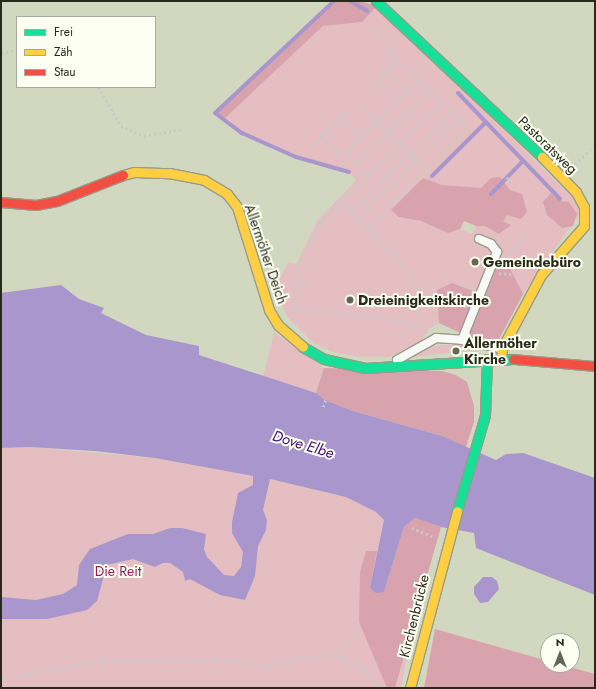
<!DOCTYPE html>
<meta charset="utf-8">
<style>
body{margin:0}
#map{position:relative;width:596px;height:689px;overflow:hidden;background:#d2d8c0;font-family:Jost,sans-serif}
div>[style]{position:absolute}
.green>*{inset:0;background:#e5bec1}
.forest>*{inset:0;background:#d8a3ad}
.water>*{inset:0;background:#a996cd}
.stream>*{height:4px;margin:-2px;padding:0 2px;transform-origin:2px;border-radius:2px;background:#a996cd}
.path>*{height:2.5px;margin-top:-1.25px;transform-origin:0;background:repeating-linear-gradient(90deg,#c8cac3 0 2px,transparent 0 5px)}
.roads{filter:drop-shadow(1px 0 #989d8a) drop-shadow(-1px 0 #989d8a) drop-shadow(0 1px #989d8a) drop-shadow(0 -1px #989d8a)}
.lane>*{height:8px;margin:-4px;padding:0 4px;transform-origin:4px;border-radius:4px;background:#f8f9f6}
.fast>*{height:9px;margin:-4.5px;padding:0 4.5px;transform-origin:4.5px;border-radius:4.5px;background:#16e098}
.slow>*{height:9px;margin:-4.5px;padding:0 4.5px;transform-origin:4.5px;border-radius:4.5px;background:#ffcf43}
.jam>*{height:9px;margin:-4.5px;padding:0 4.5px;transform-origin:4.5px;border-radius:4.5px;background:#f24e42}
.dots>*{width:11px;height:11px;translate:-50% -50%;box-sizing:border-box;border:2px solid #fcfff1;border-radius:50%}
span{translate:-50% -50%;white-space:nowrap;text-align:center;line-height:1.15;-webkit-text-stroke:4px #fcfff1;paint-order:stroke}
.street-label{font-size:14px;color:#272a19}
.poi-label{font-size:14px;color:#272a19;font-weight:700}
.left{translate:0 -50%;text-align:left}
.park-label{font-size:14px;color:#951d56}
.water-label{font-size:15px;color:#3f0a78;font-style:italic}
.frame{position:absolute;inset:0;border:2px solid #272a19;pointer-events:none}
.legend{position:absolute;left:16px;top:16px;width:140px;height:72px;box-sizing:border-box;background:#fcfff1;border:1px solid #a7aa9b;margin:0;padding:5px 7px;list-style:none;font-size:12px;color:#272a19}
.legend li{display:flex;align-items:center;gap:8px;height:20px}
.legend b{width:20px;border:1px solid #a7aa9b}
.north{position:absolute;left:540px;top:633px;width:40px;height:40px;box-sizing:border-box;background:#fcfff1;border:1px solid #a7aa9b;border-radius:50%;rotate:0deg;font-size:11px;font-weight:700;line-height:16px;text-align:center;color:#272a19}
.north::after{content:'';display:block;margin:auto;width:14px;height:18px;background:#636753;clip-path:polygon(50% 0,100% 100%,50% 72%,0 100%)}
</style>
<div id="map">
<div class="green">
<div style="clip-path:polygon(evenodd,377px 6px,575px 200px,580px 213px,523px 294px,483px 295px,437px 290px,439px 323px,429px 329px,421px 341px,389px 357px,359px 357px,333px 352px,313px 343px,289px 319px,282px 306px,275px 286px,289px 262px,296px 264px,318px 220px,356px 180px,349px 172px,296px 157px,242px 133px,223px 120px,323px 26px,362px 22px,377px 6px,422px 178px,442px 185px,510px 224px,476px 226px,472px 234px,460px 229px,448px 233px,421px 221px,399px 217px,422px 178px)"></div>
<div style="clip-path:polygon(274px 333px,324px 368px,316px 393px,263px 377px)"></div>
<div style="clip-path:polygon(459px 344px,485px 349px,411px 357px,432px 346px)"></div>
<div style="clip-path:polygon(30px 447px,155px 458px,269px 479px,346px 497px,376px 512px,385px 520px,387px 688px,1px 688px,1px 448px)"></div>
<div style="clip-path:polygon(416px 610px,401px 688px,395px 688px,399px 676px)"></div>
</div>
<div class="forest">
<div style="clip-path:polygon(332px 1px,359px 1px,377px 6px,362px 22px,323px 26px,223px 120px,213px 113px)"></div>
<div style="clip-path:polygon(500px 177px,510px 190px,522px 194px,527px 212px,521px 219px,507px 215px,503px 221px,511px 225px,499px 234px,485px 226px,476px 226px,464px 221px,460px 229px,448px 233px,421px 221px,399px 217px,391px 210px,423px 178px,442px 185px,481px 188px,491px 178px)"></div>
<div style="clip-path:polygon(551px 193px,560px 201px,569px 202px,577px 214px,573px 226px,562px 228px,547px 215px,543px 202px)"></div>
<div style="clip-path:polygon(496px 259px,505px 259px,523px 294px,498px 341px,465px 335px,439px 323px,437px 290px,452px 283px,483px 295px)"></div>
<div style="clip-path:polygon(324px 368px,442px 371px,456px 375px,467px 382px,474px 406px,474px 422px,466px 447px,442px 436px,353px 411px,325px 400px,316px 393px)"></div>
<div style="clip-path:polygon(415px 518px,441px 527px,395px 688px,387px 688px,359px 622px,360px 572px,366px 551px,377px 551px,370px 588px,384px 592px,404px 527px)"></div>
<div style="clip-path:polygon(435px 629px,548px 661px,548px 665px,562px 665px,595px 674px,595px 688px,424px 688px)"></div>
</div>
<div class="water">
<div style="clip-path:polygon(61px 285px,79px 299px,104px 308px,101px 313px,146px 335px,199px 346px,199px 355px,316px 393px,325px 400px,353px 411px,442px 436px,496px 460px,506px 454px,523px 453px,595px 478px,595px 595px,476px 548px,474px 533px,441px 527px,415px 518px,404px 527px,384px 592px,376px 593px,370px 588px,384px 520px,376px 512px,346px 497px,270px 479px,263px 510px,267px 520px,266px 530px,258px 546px,255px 576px,245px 600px,220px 595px,190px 579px,185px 581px,183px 572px,170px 563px,163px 563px,155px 567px,133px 559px,107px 565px,97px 601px,87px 610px,47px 619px,1px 619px,1px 597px,36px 600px,63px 594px,77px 585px,79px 565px,90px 549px,128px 534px,153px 534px,170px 528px,182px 528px,206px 534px,204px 549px,207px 557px,224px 575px,234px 576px,241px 567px,243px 552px,232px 533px,232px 522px,238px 493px,253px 485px,253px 476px,155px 458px,95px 451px,30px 447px,1px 448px,1px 293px)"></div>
<div style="clip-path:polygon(483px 577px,492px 577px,497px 581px,499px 589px,488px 602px,480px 603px,474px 594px,474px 587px)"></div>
</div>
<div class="stream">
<div style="left:334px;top:1px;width:163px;rotate:136.7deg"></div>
<div style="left:215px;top:113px;width:34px;rotate:37deg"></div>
<div style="left:242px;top:133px;width:59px;rotate:24deg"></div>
<div style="left:296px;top:157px;width:55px;rotate:15.8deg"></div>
<div style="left:350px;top:1px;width:20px;rotate:30deg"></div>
<div style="left:458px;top:93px;width:147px;rotate:46.1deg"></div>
<div style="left:432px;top:176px;width:75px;rotate:-45deg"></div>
<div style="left:491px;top:194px;width:46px;rotate:-45.9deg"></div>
</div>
<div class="path">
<div style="left:1px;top:53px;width:16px;rotate:-11deg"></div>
<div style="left:397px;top:60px;width:28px;rotate:135deg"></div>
<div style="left:377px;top:80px;width:30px;rotate:45deg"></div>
<div style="left:387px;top:70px;width:30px;rotate:45deg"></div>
<div style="left:99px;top:87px;width:45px;rotate:60.6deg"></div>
<div style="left:121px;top:126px;width:25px;rotate:23deg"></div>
<div style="left:144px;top:136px;width:39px;rotate:-10deg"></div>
<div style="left:594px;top:87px;width:1px;rotate:45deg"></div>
<div style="left:361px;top:106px;width:90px;rotate:44.5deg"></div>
<div style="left:341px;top:117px;width:9px;rotate:-41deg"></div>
<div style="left:313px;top:145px;width:12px;rotate:-48deg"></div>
<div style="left:345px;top:153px;width:7px;rotate:180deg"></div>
<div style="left:338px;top:153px;width:24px;rotate:-135deg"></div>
<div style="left:321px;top:136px;width:28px;rotate:-44deg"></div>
<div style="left:341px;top:117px;width:28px;rotate:46deg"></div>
<div style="left:355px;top:164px;width:104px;rotate:-44.6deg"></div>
<div style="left:575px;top:164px;width:28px;rotate:-44deg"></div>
<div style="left:504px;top:173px;width:12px;rotate:55deg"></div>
<div style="left:367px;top:176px;width:32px;rotate:-134deg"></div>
<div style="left:345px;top:153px;width:103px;rotate:-44.6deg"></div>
<div style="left:340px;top:203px;width:80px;rotate:43.5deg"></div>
<div style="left:398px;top:258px;width:36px;rotate:56deg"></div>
<div style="left:418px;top:288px;width:39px;rotate:89deg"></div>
<div style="left:350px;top:212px;width:143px;rotate:-44.4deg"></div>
<div style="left:357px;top:219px;width:143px;rotate:-45deg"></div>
<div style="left:367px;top:228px;width:142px;rotate:-44.7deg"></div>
<div style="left:468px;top:128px;width:107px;rotate:-136.1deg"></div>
<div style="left:391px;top:54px;width:29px;rotate:-117deg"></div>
<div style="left:508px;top:255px;width:30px;rotate:-48deg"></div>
<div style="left:499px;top:273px;width:23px;rotate:5deg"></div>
<div style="left:298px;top:282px;width:17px;rotate:-87deg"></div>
<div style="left:299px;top:265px;width:48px;rotate:-62.9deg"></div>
<div style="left:321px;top:222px;width:170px;rotate:-45deg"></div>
<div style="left:461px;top:284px;width:12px;rotate:20deg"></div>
<div style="left:295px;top:308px;width:102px;rotate:6.8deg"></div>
<div style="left:396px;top:320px;width:34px;rotate:19deg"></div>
<div style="left:291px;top:312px;width:6px;rotate:-45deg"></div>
<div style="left:295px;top:308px;width:26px;rotate:-83deg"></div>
<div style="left:298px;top:282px;width:16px;rotate:7deg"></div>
<div style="left:323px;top:407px;width:9px;rotate:-72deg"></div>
<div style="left:412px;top:528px;width:22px;rotate:22deg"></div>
<div style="left:1px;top:678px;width:101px;rotate:-9.6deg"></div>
<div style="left:101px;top:661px;width:113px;rotate:-1deg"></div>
<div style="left:214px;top:659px;width:53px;rotate:7.5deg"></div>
<div style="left:267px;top:666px;width:35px;rotate:-15deg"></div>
<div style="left:301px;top:657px;width:34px;rotate:-3deg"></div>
<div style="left:335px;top:655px;width:27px;rotate:24deg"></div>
<div style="left:360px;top:666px;width:30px;rotate:46deg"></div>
</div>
<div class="roads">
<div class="lane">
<div style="left:462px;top:340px;width:95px;rotate:-68.3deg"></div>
<div style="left:497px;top:252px;width:10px;rotate:-127deg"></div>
<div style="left:491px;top:244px;width:13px;rotate:-157deg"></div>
<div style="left:397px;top:360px;width:45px;rotate:-29.4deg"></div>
<div style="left:436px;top:338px;width:26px;rotate:4deg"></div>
<div style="left:462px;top:340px;width:40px;rotate:12deg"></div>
</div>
<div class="fast">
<div style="left:376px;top:1px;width:228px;rotate:43.2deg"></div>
<div style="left:303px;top:347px;width:24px;rotate:30deg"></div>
<div style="left:324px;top:359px;width:42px;rotate:12.4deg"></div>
<div style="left:365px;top:368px;width:148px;rotate:-3.5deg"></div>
<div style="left:457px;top:511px;width:100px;rotate:-73.7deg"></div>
<div style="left:485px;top:415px;width:56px;rotate:-88deg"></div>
</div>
<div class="slow">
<div style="left:123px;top:175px;width:11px;rotate:-15deg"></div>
<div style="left:134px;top:172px;width:35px;rotate:2deg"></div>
<div style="left:169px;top:173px;width:36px;rotate:11deg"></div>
<div style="left:204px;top:180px;width:27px;rotate:31deg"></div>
<div style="left:227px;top:194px;width:16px;rotate:52deg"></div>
<div style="left:237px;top:207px;width:108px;rotate:72.7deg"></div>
<div style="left:269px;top:310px;width:17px;rotate:59deg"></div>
<div style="left:278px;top:325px;width:33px;rotate:41deg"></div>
<div style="left:501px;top:358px;width:10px;rotate:-84deg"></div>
<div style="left:502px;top:348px;width:83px;rotate:-61.9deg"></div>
<div style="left:541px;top:275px;width:65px;rotate:-48.7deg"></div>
<div style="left:584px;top:226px;width:19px;rotate:-90deg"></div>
<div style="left:584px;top:207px;width:17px;rotate:-118deg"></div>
<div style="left:576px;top:192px;width:49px;rotate:-134.2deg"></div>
<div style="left:410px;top:688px;width:183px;rotate:-75.1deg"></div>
</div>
<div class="jam">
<div style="left:1px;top:202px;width:35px;rotate:5deg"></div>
<div style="left:36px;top:205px;width:21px;rotate:-11deg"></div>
<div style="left:57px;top:201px;width:71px;rotate:-21.5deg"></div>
<div style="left:513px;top:359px;width:82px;rotate:4.9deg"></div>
</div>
</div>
<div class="dots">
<div style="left:475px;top:262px;background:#636753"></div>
<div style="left:350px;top:300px;background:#636753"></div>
<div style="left:456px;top:351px;background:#636753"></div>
</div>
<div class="street-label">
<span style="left:548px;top:145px;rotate:44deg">Pastoratsweg</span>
<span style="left:266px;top:254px;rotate:71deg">Allermöher Deich</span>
<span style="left:414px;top:616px;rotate:-76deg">Kirchenbrücke</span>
</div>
<div class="poi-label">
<span class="left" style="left:483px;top:262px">Gemeindebüro</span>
<span class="left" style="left:358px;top:300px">Dreieinigkeitskirche</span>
<span class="left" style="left:464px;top:351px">Allermöher<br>Kirche</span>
</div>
<div class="park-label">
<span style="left:118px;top:571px">Die Reit</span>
</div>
<div class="water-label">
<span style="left:303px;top:445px;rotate:17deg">Dove Elbe</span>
</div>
<div class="frame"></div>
<ul class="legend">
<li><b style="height:5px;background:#16e098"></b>Frei</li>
<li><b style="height:5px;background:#ffcf43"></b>Zäh</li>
<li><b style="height:5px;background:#f24e42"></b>Stau</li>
</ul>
<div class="north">N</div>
</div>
